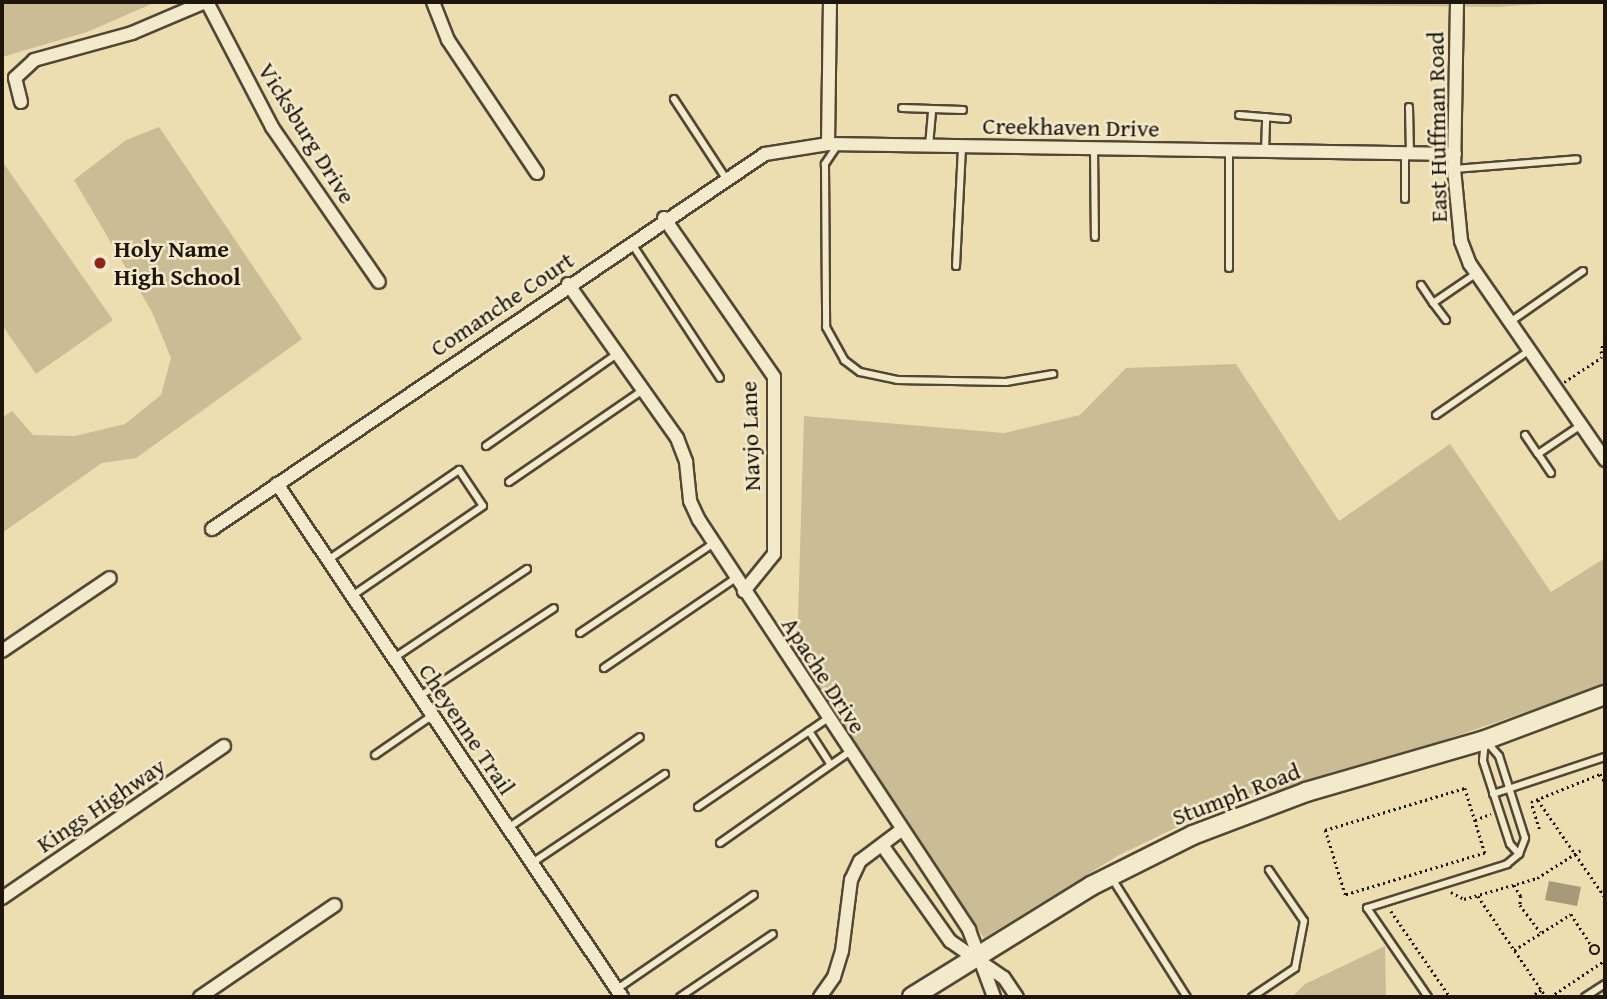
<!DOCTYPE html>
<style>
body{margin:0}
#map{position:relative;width:1607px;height:999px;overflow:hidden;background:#eddeb1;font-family:"Gentium Book Plus",serif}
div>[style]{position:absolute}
.green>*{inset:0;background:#cabc95}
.water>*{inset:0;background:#a79a79}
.path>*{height:2.5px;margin-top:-1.25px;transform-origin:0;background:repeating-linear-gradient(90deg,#1e150c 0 2px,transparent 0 5.5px)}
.path>.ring{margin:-1.25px;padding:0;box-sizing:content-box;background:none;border:2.5px solid #1e150c;border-radius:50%}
.roads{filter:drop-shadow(2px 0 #524735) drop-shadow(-2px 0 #524735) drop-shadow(0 2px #524735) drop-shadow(0 -2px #524735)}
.lane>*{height:6px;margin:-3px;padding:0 3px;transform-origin:3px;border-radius:3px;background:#f3eacc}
.street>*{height:12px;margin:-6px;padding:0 6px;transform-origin:6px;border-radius:6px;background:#f3eacc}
.secondary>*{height:18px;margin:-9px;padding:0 9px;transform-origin:9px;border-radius:9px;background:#f3eacc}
.dots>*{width:19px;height:19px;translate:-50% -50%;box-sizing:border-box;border:4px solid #f3eacc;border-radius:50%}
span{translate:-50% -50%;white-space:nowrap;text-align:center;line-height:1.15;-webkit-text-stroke:5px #f3eacc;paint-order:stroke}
.street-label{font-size:24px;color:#1e150c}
.poi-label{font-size:24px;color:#1e150c;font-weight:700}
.left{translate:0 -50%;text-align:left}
.frame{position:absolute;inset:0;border:4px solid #1e150c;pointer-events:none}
</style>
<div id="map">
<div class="green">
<div style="clip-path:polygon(2px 2px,156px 2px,87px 32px,2px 57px)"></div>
<div style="clip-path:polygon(977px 2px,1571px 2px,1498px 7px)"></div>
<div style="clip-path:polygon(159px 127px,302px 339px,136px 458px,102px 463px,2px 533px,2px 418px,12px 411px,33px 435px,75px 436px,125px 424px,161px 395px,171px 358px,152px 312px,74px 180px,126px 140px)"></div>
<div style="clip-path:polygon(2px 161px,113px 320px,36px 374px,2px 325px)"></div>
<div style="clip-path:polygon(1236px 364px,1339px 521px,1450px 444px,1551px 592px,1605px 558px,1605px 685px,1372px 765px,1221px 806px,1119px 855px,984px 938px,908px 829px,797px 650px,804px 416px,1004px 433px,1080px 415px,1126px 368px)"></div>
<div style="clip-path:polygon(1385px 946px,1386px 997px,1292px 997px,1305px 984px)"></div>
</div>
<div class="water">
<div style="clip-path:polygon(1549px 881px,1581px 887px,1577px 906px,1545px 900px)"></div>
</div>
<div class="path">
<div style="left:1605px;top:341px;width:11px;rotate:112deg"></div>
<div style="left:1601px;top:351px;width:8px;rotate:60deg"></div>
<div style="left:1564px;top:382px;width:45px;rotate:-33.3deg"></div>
<div style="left:1465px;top:788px;width:68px;rotate:72.9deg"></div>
<div style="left:1485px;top:853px;width:146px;rotate:163.3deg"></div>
<div style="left:1345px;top:895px;width:68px;rotate:-107.1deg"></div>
<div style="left:1325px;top:830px;width:146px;rotate:-16.7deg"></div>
<div style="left:1538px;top:800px;width:118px;rotate:55.4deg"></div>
<div style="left:1475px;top:820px;width:17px;rotate:-21deg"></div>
<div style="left:1539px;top:829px;width:28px;rotate:-107deg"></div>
<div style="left:1531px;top:802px;width:74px;rotate:-22.1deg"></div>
<div style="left:1600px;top:774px;width:9px;rotate:58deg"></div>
<div style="left:1514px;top:885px;width:13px;rotate:58deg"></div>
<div style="left:1521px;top:896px;width:9px;rotate:96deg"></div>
<div style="left:1520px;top:905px;width:34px;rotate:53deg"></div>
<div style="left:1451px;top:892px;width:15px;rotate:28deg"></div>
<div style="left:1464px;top:899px;width:76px;rotate:-16deg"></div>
<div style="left:1537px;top:878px;width:52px;rotate:-32.5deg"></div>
<div style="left:1478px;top:896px;width:122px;rotate:56deg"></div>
<div style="left:1391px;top:911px;width:104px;rotate:55.5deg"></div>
<div class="ring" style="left:1590px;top:945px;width:7.5px;height:7.5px"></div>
<div style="left:1514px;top:950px;width:67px;rotate:-32.3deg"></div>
<div style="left:1571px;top:914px;width:38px;rotate:57deg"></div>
<div style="left:1530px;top:997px;width:13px;rotate:-32deg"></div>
<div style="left:1550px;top:997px;width:66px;rotate:-33.9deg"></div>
</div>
<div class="roads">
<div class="lane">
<div style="left:674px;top:99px;width:93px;rotate:56.8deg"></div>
<div style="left:1409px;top:107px;width:47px;rotate:88.8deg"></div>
<div style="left:902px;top:108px;width:61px;rotate:1.9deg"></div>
<div style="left:1239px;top:115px;width:48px;rotate:4.8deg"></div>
<div style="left:837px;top:146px;width:22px;rotate:124deg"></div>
<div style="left:825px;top:164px;width:163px;rotate:89.6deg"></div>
<div style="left:826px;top:327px;width:38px;rotate:61deg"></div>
<div style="left:844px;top:360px;width:20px;rotate:37deg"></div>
<div style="left:860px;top:372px;width:38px;rotate:12deg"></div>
<div style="left:897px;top:380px;width:109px;rotate:1.1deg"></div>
<div style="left:1006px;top:382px;width:48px;rotate:-9.7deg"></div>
<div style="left:929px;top:146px;width:37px;rotate:-85deg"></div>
<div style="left:1094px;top:148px;width:89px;rotate:89.4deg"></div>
<div style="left:1265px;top:151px;width:34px;rotate:-88deg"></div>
<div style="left:1454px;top:169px;width:123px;rotate:-4.6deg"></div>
<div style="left:1405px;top:199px;width:45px;rotate:-90deg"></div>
<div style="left:632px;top:244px;width:160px;rotate:56.7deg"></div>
<div style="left:956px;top:266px;width:120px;rotate:-87.1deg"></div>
<div style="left:1229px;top:268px;width:117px;rotate:-90deg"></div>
<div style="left:1421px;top:285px;width:22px;rotate:56deg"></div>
<div style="left:1446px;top:320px;width:21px;rotate:-127deg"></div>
<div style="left:1433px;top:303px;width:53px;rotate:-34.3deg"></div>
<div style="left:1510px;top:322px;width:89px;rotate:-34.9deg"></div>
<div style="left:1436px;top:415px;width:114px;rotate:-34.7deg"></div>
<div style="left:1525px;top:435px;width:23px;rotate:56deg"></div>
<div style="left:486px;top:446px;width:160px;rotate:-35.1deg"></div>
<div style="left:1551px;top:473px;width:23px;rotate:-124deg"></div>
<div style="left:1538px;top:454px;width:52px;rotate:-34deg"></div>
<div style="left:509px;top:482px;width:163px;rotate:-34.5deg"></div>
<div style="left:328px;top:560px;width:159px;rotate:-34.5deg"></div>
<div style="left:459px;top:470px;width:43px;rotate:56.3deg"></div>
<div style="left:483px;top:506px;width:159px;rotate:145.5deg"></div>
<div style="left:580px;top:633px;width:161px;rotate:-33.9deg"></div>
<div style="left:394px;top:658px;width:160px;rotate:-33.8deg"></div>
<div style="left:604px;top:668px;width:160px;rotate:-34.3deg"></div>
<div style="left:420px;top:696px;width:160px;rotate:-33.3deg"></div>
<div style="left:809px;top:731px;width:40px;rotate:57.1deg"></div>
<div style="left:1485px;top:741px;width:20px;rotate:96deg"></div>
<div style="left:1483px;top:761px;width:87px;rotate:72deg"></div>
<div style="left:1510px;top:844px;width:13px;rotate:48deg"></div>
<div style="left:375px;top:755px;width:70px;rotate:-34.6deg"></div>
<div style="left:1493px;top:794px;width:118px;rotate:-18.3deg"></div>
<div style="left:698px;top:807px;width:156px;rotate:-34.3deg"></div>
<div style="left:508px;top:828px;width:160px;rotate:-34.6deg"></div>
<div style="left:720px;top:843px;width:158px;rotate:-35.2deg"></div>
<div style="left:532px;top:863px;width:160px;rotate:-33.8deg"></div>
<div style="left:1111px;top:877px;width:142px;rotate:57.7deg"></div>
<div style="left:617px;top:989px;width:166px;rotate:-34.5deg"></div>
<div style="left:680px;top:997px;width:112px;rotate:-34.1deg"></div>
<div style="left:1252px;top:997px;width:52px;rotate:-34deg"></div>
<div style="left:1295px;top:968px;width:48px;rotate:-79.2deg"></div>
<div style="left:1304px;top:921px;width:62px;rotate:-124.5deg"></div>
<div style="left:1428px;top:997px;width:108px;rotate:-124.4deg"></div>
<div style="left:1367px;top:908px;width:147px;rotate:-17.4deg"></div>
<div style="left:1507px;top:864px;width:16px;rotate:-40deg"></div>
<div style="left:1519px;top:854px;width:17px;rotate:-69deg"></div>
<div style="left:1525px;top:838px;width:86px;rotate:-107.6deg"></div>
<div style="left:1499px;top:756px;width:20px;rotate:-131deg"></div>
<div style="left:1585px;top:997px;width:24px;rotate:-33deg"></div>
</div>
<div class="street">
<div style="left:207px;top:2px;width:141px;rotate:62.5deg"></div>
<div style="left:272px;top:127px;width:188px;rotate:55.4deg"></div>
<div style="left:433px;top:2px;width:41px;rotate:68.5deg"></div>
<div style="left:448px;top:40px;width:160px;rotate:56.2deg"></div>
<div style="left:1457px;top:2px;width:167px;rotate:91deg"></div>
<div style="left:1454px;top:169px;width:72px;rotate:84.4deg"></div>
<div style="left:1461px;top:241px;width:25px;rotate:69deg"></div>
<div style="left:1470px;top:264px;width:238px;rotate:55.4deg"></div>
<div style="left:21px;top:102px;width:25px;rotate:-104deg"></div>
<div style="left:15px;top:78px;width:26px;rotate:-43deg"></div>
<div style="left:34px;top:60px;width:102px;rotate:-15.4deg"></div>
<div style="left:132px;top:33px;width:79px;rotate:-23deg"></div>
<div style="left:828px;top:144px;width:142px;rotate:-89.2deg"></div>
<div style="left:664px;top:218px;width:193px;rotate:55.3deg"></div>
<div style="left:774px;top:377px;width:177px;rotate:90deg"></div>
<div style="left:774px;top:554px;width:48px;rotate:129deg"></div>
<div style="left:568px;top:284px;width:189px;rotate:54.7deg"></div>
<div style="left:677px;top:438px;width:26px;rotate:69deg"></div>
<div style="left:686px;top:462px;width:39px;rotate:84deg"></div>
<div style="left:690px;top:501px;width:21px;rotate:65deg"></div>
<div style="left:699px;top:520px;width:491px;rotate:56.6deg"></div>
<div style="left:969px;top:930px;width:72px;rotate:69.5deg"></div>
<div style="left:277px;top:484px;width:618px;rotate:56.08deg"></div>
<div style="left:212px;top:529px;width:668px;rotate:-34.14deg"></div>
<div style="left:765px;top:154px;width:64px;rotate:-9deg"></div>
<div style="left:828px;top:144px;width:627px;rotate:0.91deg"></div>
<div style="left:2px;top:651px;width:130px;rotate:-34.1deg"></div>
<div style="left:882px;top:845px;width:118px;rotate:54.7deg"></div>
<div style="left:950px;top:941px;width:65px;rotate:34.4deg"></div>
<div style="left:1004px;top:978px;width:23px;rotate:56deg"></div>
<div style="left:2px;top:898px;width:269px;rotate:-34.4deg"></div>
<div style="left:200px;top:997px;width:163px;rotate:-34.3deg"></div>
<div style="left:820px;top:997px;width:24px;rotate:-55deg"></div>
<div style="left:834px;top:977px;width:27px;rotate:-73deg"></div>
<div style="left:842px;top:951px;width:72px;rotate:-82.8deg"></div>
<div style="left:851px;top:880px;width:21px;rotate:-65deg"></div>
<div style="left:860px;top:861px;width:50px;rotate:-36.9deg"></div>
</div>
<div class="secondary">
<div style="left:912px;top:997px;width:211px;rotate:-31.8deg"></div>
<div style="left:1091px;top:886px;width:114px;rotate:-26.6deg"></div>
<div style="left:1193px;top:835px;width:121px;rotate:-20.8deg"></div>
<div style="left:1306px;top:792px;width:186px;rotate:-16.2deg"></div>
<div style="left:1485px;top:740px;width:128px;rotate:-20.6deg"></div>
</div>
</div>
<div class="dots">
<div style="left:100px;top:263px;background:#8f2418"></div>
</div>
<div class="street-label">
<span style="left:1071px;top:127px;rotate:1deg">Creekhaven Drive</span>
<span style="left:1437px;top:127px;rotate:-91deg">East Huffman Road</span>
<span style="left:307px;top:133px;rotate:58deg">Vicksburg Drive</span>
<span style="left:502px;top:304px;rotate:-34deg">Comanche Court</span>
<span style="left:750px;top:436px;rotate:-92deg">Navjo Lane</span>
<span style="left:824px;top:675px;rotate:57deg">Apache Drive</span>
<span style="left:467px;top:729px;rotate:56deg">Cheyenne Trail</span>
<span style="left:1236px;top:794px;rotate:-21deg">Stumph Road</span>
<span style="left:101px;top:805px;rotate:-34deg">Kings Highway</span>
</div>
<div class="poi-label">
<span class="left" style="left:114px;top:263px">Holy Name<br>High School</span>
</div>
<div class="frame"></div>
</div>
